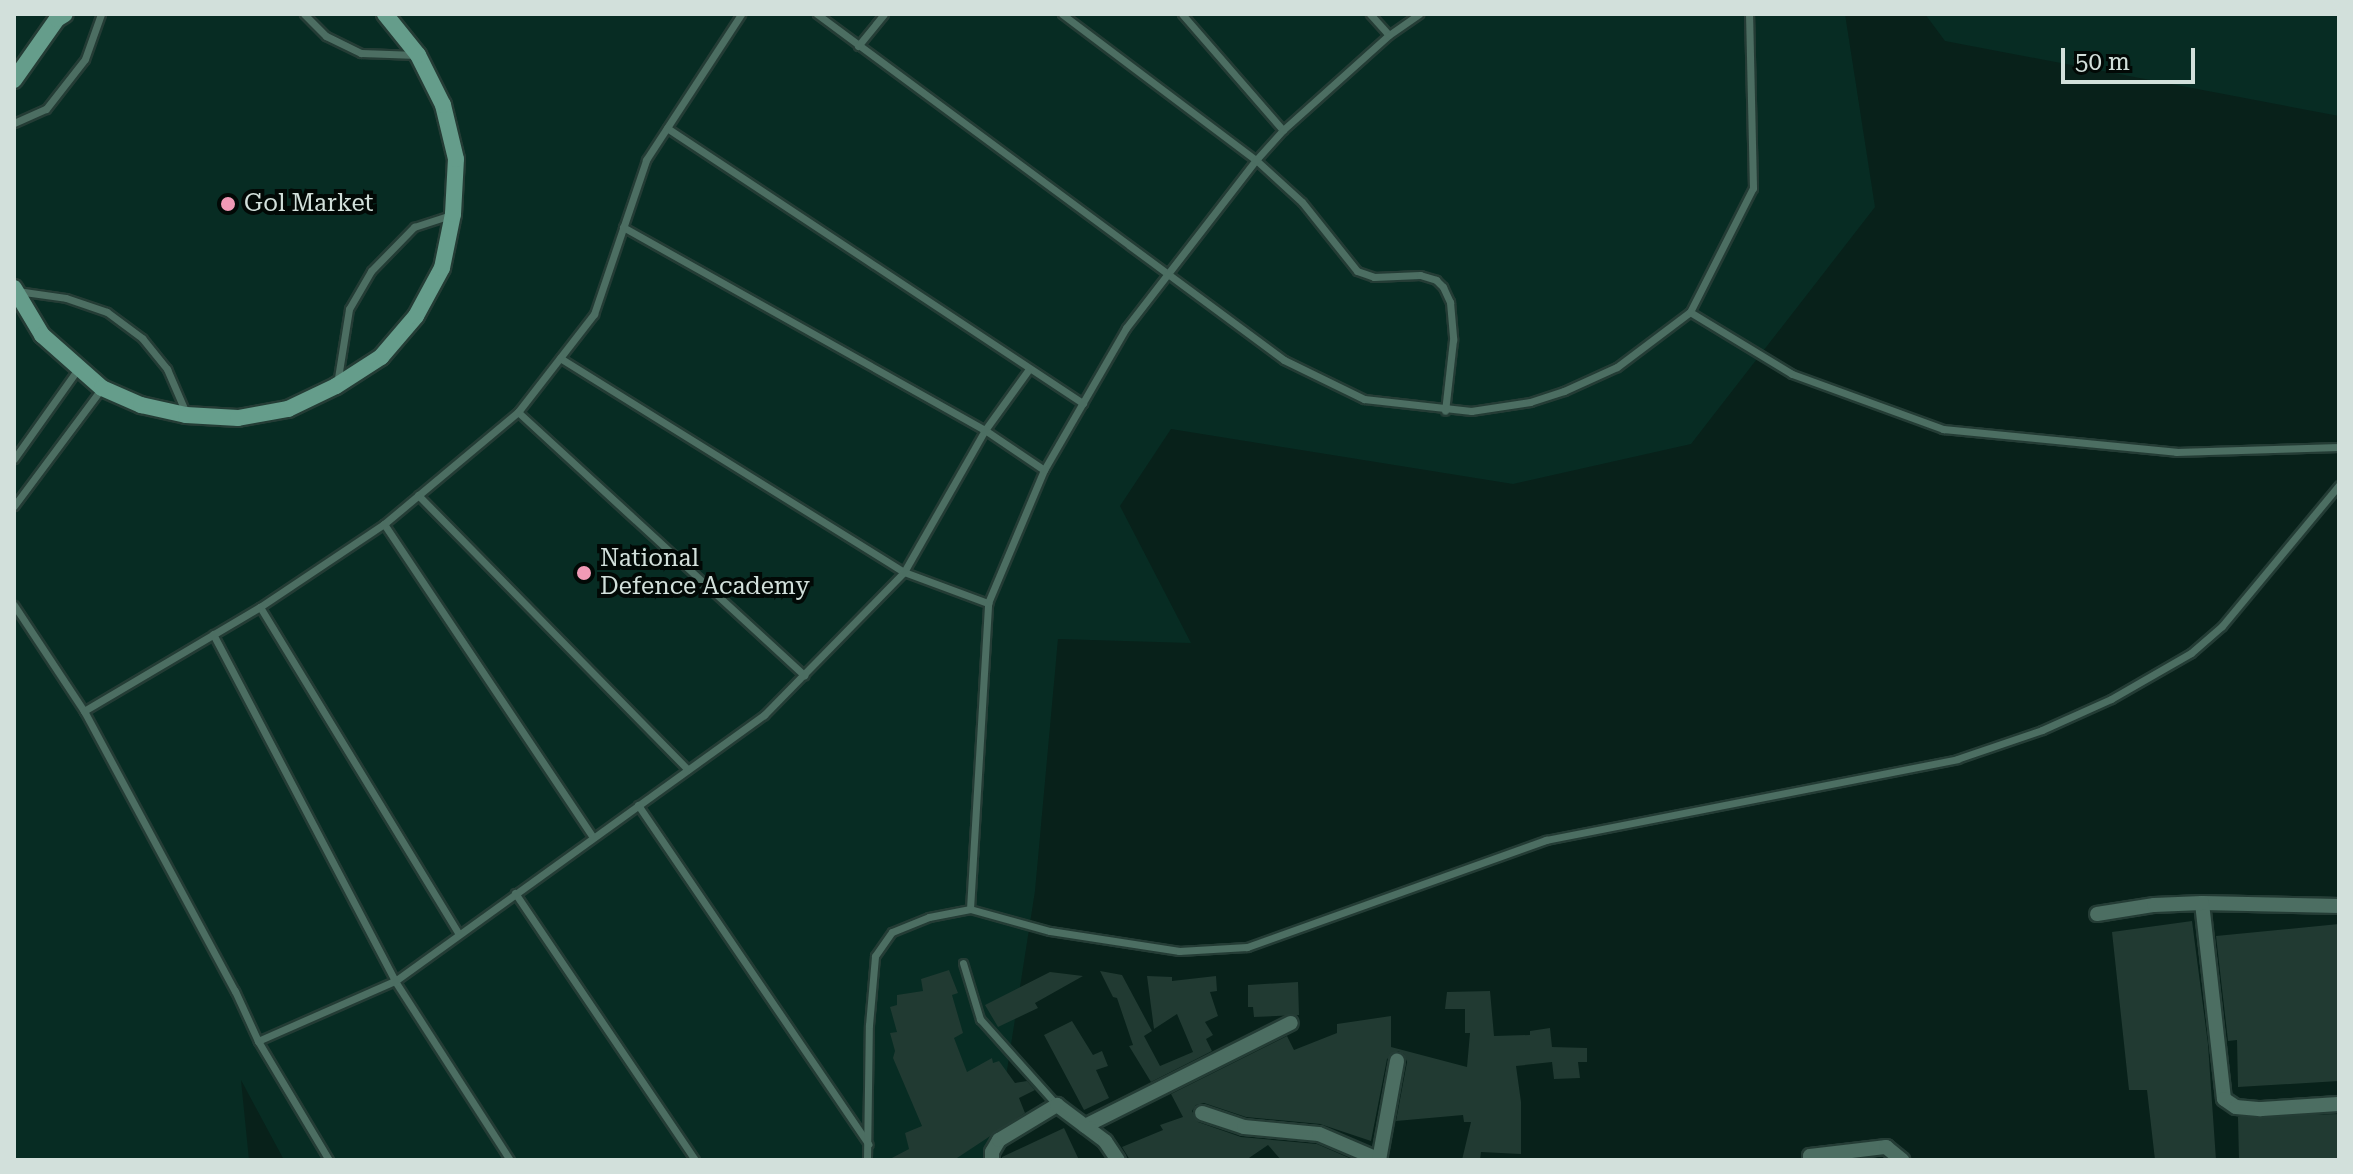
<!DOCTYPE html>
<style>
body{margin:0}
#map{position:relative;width:2353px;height:1174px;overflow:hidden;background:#08211a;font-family:"Roboto Serif",serif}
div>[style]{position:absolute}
.built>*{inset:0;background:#072c23}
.building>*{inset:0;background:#213a32}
.roads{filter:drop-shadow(2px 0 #243c35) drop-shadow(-2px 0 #243c35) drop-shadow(0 2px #243c35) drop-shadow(0 -2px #243c35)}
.lane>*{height:7px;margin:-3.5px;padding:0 3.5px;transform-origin:3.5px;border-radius:3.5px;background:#4c6e62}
.street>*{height:14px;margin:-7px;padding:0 7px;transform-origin:7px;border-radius:7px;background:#4c6e62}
.secondary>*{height:16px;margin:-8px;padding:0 8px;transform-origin:8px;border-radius:8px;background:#659d8b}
.dots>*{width:22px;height:22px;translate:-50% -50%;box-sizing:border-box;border:4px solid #020906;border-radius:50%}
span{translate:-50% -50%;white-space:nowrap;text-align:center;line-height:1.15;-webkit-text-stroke:8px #020906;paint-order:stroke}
.poi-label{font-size:24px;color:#d2e0db}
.left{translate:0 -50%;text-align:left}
.frame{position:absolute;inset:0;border:16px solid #d2e0db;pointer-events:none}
.scale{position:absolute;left:2061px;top:48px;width:134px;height:36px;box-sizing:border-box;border:4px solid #d2e0db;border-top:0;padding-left:10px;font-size:24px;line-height:28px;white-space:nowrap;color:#d2e0db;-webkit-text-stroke:6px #020906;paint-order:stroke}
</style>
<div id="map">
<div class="built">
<div style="clip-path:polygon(14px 14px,1845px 14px,1875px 207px,1691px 444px,1513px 484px,1171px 429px,1120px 506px,1191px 643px,1058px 639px,1035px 891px,993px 1160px,284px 1160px,241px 1080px,249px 1160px,14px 1160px)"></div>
<div style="clip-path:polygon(1925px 14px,2339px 14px,2339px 116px,1945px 41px)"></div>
</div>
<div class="building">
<div style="clip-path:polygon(2192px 921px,2208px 1044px,2216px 1160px,2155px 1160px,2147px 1090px,2129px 1090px,2112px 932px)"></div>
<div style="clip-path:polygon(2339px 924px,2339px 1081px,2238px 1087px,2237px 1040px,2228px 1041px,2216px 936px)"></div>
<div style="clip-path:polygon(949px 970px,958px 993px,952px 995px,963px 1033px,954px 1038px,967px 1072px,992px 1058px,993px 1063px,999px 1061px,1015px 1083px,1027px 1081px,1035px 1090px,1019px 1098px,1025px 1113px,954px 1160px,888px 1160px,909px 1149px,905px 1133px,922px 1126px,893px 1058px,895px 1051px,890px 1033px,897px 1032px,890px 1007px,897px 1005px,897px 995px,923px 991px,921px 979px)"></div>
<div style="clip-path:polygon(1100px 971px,1122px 975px,1152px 1031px,1144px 1036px,1160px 1066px,1193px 1052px,1177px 1014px,1154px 1029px,1147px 976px,1172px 977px,1172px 981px,1216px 976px,1217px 991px,1210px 992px,1218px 1016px,1205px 1022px,1213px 1035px,1206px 1039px,1212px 1051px,1151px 1082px,1129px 1046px,1133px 1045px,1117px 998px,1113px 997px)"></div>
<div style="clip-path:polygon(1050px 972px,1083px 976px,1035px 1003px,1038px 1008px,998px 1027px,985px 1005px)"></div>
<div style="clip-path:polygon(1298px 982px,1299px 1015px,1254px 1017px,1253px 1007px,1248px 1007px,1248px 985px)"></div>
<div style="clip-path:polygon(1490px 991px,1494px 1036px,1530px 1035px,1530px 1031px,1550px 1028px,1552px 1047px,1587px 1048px,1587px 1062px,1578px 1062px,1580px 1078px,1554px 1079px,1552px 1062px,1516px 1066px,1521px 1102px,1521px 1154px,1481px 1152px,1480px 1160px,1462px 1160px,1471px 1122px,1464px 1122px,1463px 1115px,1396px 1121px,1407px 1062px,1404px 1054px,1398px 1051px,1387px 1059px,1371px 1141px,1320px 1124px,1246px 1117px,1204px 1103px,1196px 1105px,1192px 1111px,1198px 1122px,1241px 1137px,1317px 1144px,1354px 1160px,1281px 1160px,1268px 1145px,1246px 1160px,1130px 1160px,1122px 1147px,1163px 1130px,1160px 1125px,1183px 1117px,1171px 1094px,1287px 1036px,1294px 1050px,1337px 1033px,1337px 1024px,1391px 1016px,1391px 1047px,1467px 1067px,1470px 1033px,1465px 1033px,1465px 1009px,1445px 1009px,1447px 992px)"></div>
<div style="clip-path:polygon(1072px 1021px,1093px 1055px,1102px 1051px,1108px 1066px,1096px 1070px,1109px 1098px,1084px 1110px,1044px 1035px)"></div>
<div style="clip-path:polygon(2339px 1114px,2339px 1160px,2239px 1160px,2238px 1117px)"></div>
<div style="clip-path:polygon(1064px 1128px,1079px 1160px,1002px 1160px,1002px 1157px)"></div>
</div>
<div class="roads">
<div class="lane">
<div style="left:304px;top:14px;width:31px;rotate:45deg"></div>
<div style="left:326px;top:36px;width:39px;rotate:26deg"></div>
<div style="left:361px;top:53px;width:56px;rotate:2deg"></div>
<div style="left:817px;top:14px;width:581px;rotate:36.53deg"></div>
<div style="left:1284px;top:360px;width:89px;rotate:26deg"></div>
<div style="left:1364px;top:399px;width:108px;rotate:6.4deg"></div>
<div style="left:1471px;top:411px;width:60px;rotate:-8.7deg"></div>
<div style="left:1530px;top:402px;width:36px;rotate:-18deg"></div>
<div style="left:1564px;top:391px;width:58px;rotate:-24.4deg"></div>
<div style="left:1617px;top:367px;width:91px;rotate:-37deg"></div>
<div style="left:1690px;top:312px;width:139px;rotate:-63.1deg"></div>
<div style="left:1753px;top:188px;width:174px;rotate:-91.3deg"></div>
<div style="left:1062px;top:14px;width:243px;rotate:37deg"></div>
<div style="left:1256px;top:160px;width:62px;rotate:42.4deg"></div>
<div style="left:1302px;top:202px;width:88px;rotate:51.4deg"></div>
<div style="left:1357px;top:271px;width:18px;rotate:19deg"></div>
<div style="left:1374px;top:277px;width:46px;rotate:-2.5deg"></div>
<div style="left:1420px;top:275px;width:17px;rotate:17deg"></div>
<div style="left:1436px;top:280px;width:10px;rotate:45deg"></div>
<div style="left:1443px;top:287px;width:17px;rotate:65deg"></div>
<div style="left:1450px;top:302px;width:38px;rotate:85deg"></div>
<div style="left:1453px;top:340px;width:71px;rotate:96.4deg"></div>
<div style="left:1182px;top:14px;width:154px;rotate:49deg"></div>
<div style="left:1370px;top:14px;width:28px;rotate:48deg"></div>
<div style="left:858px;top:46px;width:41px;rotate:-50.9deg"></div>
<div style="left:14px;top:123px;width:35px;rotate:-24deg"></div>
<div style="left:46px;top:109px;width:63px;rotate:-52deg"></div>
<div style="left:85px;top:59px;width:48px;rotate:-70.4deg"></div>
<div style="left:667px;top:128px;width:499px;rotate:33.5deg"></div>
<div style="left:623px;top:227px;width:415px;rotate:29.3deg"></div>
<div style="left:985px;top:430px;width:71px;rotate:34.1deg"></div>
<div style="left:17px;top:291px;width:49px;rotate:8.1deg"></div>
<div style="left:66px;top:298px;width:43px;rotate:18.9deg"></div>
<div style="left:107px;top:312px;width:44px;rotate:36.6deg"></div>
<div style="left:142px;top:338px;width:40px;rotate:51deg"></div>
<div style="left:167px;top:369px;width:48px;rotate:66.6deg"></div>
<div style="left:1690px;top:312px;width:119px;rotate:31.3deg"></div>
<div style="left:1792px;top:374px;width:161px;rotate:20deg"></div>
<div style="left:1943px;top:429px;width:234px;rotate:5.6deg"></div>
<div style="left:2176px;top:452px;width:163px;rotate:-1.8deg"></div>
<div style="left:560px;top:358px;width:405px;rotate:31.9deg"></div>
<div style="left:904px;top:572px;width:90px;rotate:20.3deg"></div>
<div style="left:337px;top:384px;width:76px;rotate:-80.9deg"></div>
<div style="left:349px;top:309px;width:44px;rotate:-59.9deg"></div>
<div style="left:371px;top:271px;width:62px;rotate:-45.7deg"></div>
<div style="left:414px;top:227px;width:38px;rotate:-18deg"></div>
<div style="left:518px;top:412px;width:389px;rotate:42.6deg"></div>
<div style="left:14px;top:459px;width:110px;rotate:-54.6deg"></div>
<div style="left:418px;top:495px;width:385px;rotate:45.5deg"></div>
<div style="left:14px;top:506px;width:147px;rotate:-53.3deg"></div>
<div style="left:384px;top:524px;width:376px;rotate:56.3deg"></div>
<div style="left:14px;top:605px;width:127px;rotate:56.6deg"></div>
<div style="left:84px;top:711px;width:318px;rotate:61.7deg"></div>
<div style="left:235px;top:991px;width:55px;rotate:65.3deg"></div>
<div style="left:258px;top:1041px;width:139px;rotate:59.2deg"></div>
<div style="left:260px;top:607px;width:383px;rotate:58.7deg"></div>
<div style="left:213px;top:634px;width:392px;rotate:62.3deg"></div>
<div style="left:395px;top:981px;width:213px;rotate:57.3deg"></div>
<div style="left:84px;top:711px;width:204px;rotate:-30.6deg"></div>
<div style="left:260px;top:607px;width:149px;rotate:-33.8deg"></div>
<div style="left:384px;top:524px;width:175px;rotate:-39.9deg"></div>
<div style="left:518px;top:412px;width:124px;rotate:-52.2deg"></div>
<div style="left:594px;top:314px;width:163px;rotate:-71.3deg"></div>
<div style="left:646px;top:160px;width:174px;rotate:-56.9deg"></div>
<div style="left:638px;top:805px;width:410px;rotate:55.8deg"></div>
<div style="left:515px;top:893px;width:322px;rotate:56deg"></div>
<div style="left:970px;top:909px;width:307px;rotate:-86.6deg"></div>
<div style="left:988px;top:603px;width:144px;rotate:-67.2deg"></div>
<div style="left:1044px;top:470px;width:164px;rotate:-60deg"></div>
<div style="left:1126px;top:328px;width:212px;rotate:-52.3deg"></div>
<div style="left:1256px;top:160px;width:40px;rotate:-48deg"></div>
<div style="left:1283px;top:130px;width:142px;rotate:-41.9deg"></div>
<div style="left:1389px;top:35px;width:37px;rotate:-35deg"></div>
<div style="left:963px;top:963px;width:59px;rotate:73.1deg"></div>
<div style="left:980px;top:1019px;width:115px;rotate:48.2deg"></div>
<div style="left:258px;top:1041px;width:150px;rotate:-23.7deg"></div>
<div style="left:395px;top:981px;width:455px;rotate:-35.8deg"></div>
<div style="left:764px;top:715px;width:200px;rotate:-45.6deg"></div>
<div style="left:904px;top:572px;width:163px;rotate:-60.3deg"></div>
<div style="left:985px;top:430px;width:75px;rotate:-54.2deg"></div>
<div style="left:867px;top:1160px;width:135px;rotate:-89.2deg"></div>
<div style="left:869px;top:1025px;width:69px;rotate:-85deg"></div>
<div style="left:875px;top:956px;width:29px;rotate:-55deg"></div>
<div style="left:892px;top:932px;width:40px;rotate:-22deg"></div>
<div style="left:929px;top:917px;width:42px;rotate:-11deg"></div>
<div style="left:970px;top:909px;width:83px;rotate:15.4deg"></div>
<div style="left:1050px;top:931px;width:131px;rotate:8.8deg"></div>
<div style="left:1179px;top:951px;width:68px;rotate:-3.4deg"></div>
<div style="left:1247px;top:947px;width:318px;rotate:-19.7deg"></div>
<div style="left:1546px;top:840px;width:419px;rotate:-11.1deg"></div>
<div style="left:1957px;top:759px;width:90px;rotate:-18.8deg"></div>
<div style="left:2042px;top:730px;width:76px;rotate:-24.2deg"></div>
<div style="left:2111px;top:699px;width:92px;rotate:-29.9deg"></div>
<div style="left:2191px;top:653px;width:41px;rotate:-41.1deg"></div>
<div style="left:2222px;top:626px;width:183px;rotate:-50.3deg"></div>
</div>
<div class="street">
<div style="left:2339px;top:906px;width:137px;rotate:-178.7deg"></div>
<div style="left:2202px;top:903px;width:197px;rotate:83.6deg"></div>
<div style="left:2224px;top:1099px;width:14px;rotate:34deg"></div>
<div style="left:2236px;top:1107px;width:25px;rotate:5deg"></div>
<div style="left:2261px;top:1109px;width:78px;rotate:-3.7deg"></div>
<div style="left:2097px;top:914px;width:58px;rotate:-9deg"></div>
<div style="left:2154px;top:905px;width:48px;rotate:-2.4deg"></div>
<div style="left:1202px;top:1113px;width:44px;rotate:18.4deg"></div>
<div style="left:1244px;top:1127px;width:75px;rotate:5.3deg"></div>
<div style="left:1319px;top:1134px;width:66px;rotate:23.1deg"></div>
<div style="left:1085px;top:1126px;width:230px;rotate:-26.6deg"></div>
<div style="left:992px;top:1160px;width:8px;rotate:-90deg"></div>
<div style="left:992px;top:1152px;width:14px;rotate:-60deg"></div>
<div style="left:999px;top:1140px;width:68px;rotate:-31.1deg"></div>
<div style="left:1057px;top:1105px;width:60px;rotate:36.9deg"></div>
<div style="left:1105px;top:1141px;width:23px;rotate:56deg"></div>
<div style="left:1379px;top:1160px;width:101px;rotate:-79.7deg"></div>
<div style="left:1810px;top:1160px;width:4px;rotate:-90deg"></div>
<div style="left:1810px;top:1156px;width:77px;rotate:-6.8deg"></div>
<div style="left:1886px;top:1147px;width:21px;rotate:39deg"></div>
</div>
<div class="secondary">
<div style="left:14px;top:80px;width:75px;rotate:-54.8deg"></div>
<div style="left:57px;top:19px;width:9px;rotate:-32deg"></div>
<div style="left:14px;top:288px;width:55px;rotate:59.2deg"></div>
<div style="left:42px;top:335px;width:80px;rotate:41.5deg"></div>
<div style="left:102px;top:388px;width:43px;rotate:23.6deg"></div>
<div style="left:141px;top:405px;width:46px;rotate:12.5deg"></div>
<div style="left:186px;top:415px;width:52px;rotate:3.3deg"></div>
<div style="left:238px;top:418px;width:51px;rotate:-10.2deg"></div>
<div style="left:288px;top:409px;width:53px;rotate:-25.6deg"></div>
<div style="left:336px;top:386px;width:54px;rotate:-32.8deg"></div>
<div style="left:381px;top:357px;width:54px;rotate:-49.5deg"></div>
<div style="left:416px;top:316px;width:55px;rotate:-61.6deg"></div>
<div style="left:442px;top:268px;width:55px;rotate:-78.5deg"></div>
<div style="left:453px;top:214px;width:55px;rotate:-86.9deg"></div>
<div style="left:456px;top:159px;width:56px;rotate:-103.5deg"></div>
<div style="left:443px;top:105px;width:56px;rotate:-116.6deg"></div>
<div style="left:418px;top:55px;width:53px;rotate:-128.8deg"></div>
</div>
</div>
<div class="dots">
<div style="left:228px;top:204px;background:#f09ab6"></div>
<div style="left:584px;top:573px;background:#f09ab6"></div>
</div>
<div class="poi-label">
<span class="left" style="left:244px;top:204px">Gol Market</span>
<span class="left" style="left:600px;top:573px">National<br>Defence Academy</span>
</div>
<div class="frame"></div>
<div class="scale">50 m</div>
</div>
